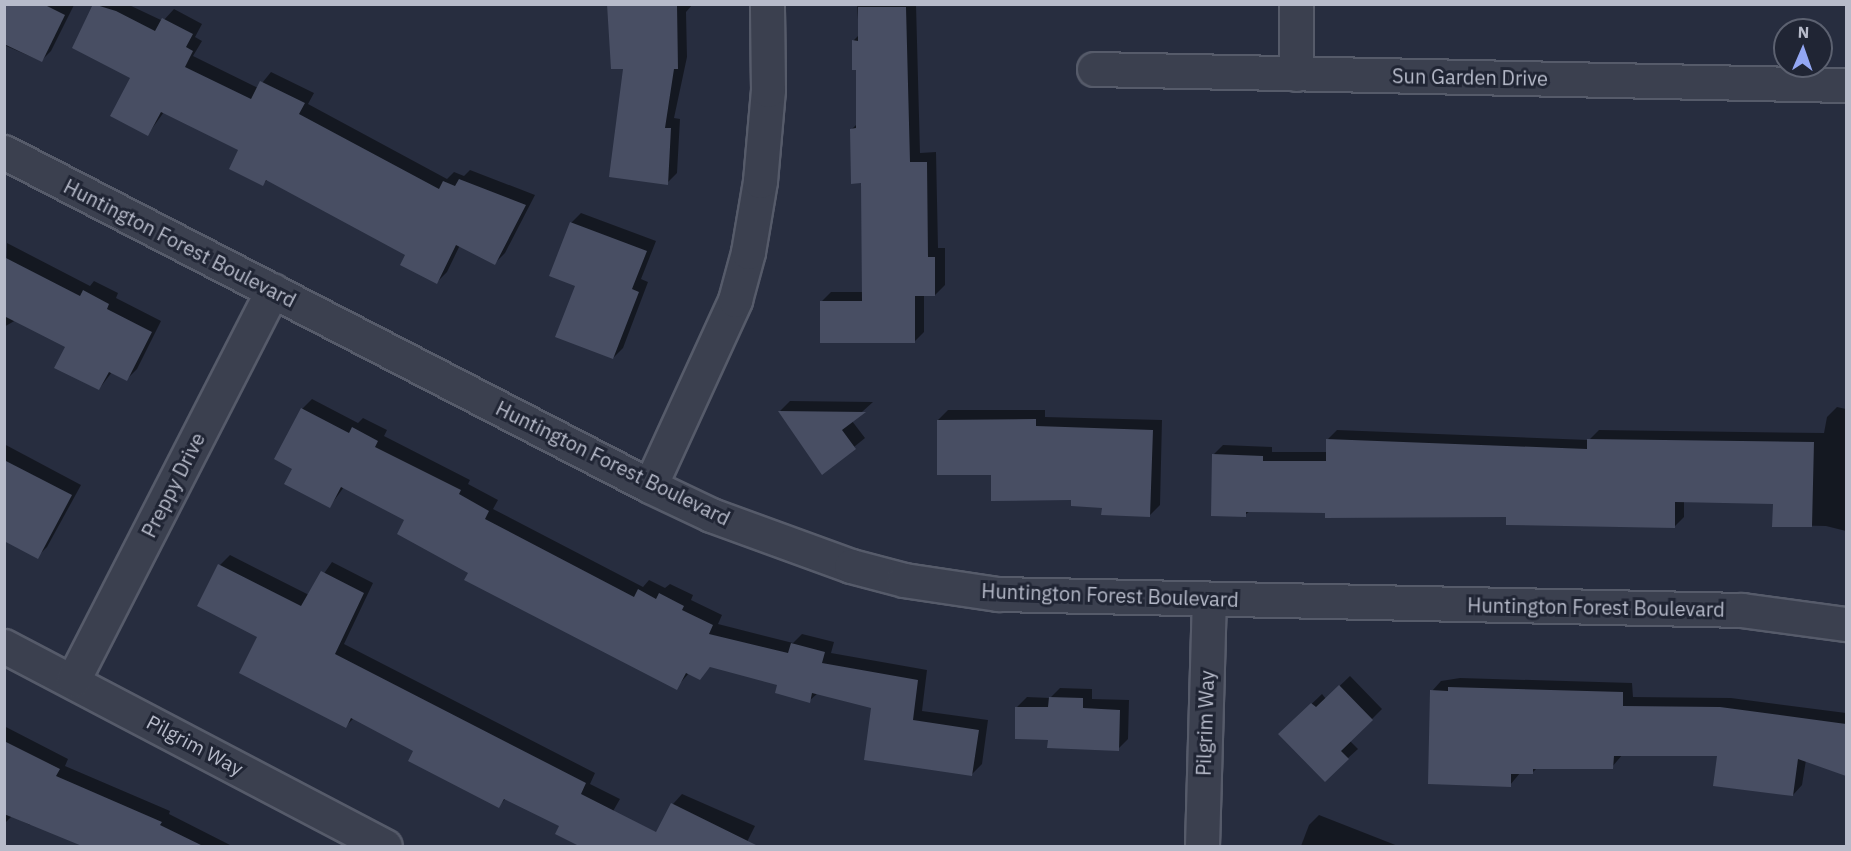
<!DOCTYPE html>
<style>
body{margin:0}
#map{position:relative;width:1851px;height:851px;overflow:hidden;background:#272d3f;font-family:"IBM Plex Sans",sans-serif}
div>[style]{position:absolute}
.shadow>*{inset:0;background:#0007}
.building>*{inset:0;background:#484e63}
.roads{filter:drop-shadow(2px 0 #565b6a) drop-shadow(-2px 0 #565b6a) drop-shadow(0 2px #565b6a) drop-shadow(0 -2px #565b6a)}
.minor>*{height:33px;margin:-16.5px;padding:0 16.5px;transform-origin:16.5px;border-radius:16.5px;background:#3b404f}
span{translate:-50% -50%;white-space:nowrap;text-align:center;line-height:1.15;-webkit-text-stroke:6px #202534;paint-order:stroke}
.street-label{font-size:20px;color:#b7bbca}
.frame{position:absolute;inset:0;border:6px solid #b7bbca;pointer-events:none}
.north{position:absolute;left:1773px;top:18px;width:60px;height:60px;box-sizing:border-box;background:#202534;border:2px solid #5c6170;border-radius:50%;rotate:2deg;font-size:16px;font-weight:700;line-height:24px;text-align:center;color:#b7bbca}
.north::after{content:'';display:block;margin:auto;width:21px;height:27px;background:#93a7f3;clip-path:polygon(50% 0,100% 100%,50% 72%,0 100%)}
</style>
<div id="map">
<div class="shadow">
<div style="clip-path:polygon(4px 4px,72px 4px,74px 5px,51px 51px,41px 61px,4px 45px)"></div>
<div style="clip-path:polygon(94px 4px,127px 4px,163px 21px,174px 9px,202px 24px,195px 37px,202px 41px,193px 56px,258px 88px,271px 72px,314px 93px,308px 104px,447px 179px,454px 172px,464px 176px,470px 170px,535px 195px,505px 253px,495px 263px,460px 245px,447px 272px,437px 282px,407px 255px,268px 179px,263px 184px,240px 149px,164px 112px,148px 134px,132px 78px)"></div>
<div style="clip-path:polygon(609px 4px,693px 4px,686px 12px,687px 57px,674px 118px,680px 119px,677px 173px,667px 183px,624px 68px)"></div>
<div style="clip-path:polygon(857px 4px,916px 4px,920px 153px,936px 152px,938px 248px,945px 248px,945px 285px,935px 295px,924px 295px,924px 332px,914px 342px,821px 302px,831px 292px,864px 292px,862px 182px,852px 129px,858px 123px,858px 68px,853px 41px,859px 35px)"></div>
<div style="clip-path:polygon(1140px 4px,1231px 4px,1230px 5px)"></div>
<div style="clip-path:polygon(581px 213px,656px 241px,641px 279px,648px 282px,623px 348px,613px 358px,577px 285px,571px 223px)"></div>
<div style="clip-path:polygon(7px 243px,90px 286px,94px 281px,118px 293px,116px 298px,161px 321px,137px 369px,127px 379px,112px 372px,99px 389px,67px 346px,16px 320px,4px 327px)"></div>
<div style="clip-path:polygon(312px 399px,358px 423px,363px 418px,387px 430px,384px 436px,470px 480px,468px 484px,498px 500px,493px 509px,643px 587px,649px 580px,665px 588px,670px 584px,693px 595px,691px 600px,722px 615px,718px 624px,793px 643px,802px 634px,834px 642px,831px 653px,927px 670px,922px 711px,988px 720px,982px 764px,972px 774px,873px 707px,818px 693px,809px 701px,779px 684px,711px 666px,700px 678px,689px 673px,676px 688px,470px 573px,407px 519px,344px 487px,330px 506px,294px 468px,302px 409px)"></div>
<div style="clip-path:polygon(790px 401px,873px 402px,852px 421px,865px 438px,822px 473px,780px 411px)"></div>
<div style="clip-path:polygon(1837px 407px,1846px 409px,1846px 531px,1826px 526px,1774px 525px,1775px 503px,1684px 500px,1684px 517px,1674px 527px,1508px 516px,1326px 517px,1326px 512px,1250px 511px,1245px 515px,1213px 455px,1223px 445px,1272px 447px,1272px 452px,1327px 452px,1327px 440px,1337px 430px,1589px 440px,1599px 430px,1824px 433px,1827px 417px)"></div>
<div style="clip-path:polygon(948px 410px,1045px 410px,1045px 417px,1162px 420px,1160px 505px,1150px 515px,1072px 499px,992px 473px,938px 420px)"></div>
<div style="clip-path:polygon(4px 444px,81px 485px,47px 547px,37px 557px,4px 540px)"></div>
<div style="clip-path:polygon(230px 555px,309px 595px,332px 562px,373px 583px,344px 644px,595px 773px,590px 784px,620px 799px,597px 839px,589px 846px,582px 846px,557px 833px,561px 826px,506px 798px,499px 806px,415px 751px,354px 718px,346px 726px,259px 636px,199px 605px,220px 565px)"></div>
<div style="clip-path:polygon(1350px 676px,1382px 709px,1350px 741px,1358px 749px,1348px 758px,1280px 734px,1322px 694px,1326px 699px)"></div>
<div style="clip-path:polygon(1460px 678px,1632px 683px,1633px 697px,1731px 698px,1846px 713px,1846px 774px,1806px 760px,1802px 785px,1793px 795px,1719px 755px,1623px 754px,1612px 767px,1538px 767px,1532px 773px,1520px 773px,1510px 785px,1432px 691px,1441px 681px)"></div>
<div style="clip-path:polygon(1060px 688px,1092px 689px,1092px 699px,1129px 700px,1128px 739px,1118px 749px,1049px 738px,1017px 707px,1027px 697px,1050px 698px)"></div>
<div style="clip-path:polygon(4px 726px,68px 759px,65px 766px,170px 811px,169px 814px,232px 846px,85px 846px,33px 821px,30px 825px,12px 816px,4px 824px)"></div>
<div style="clip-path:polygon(682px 794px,755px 826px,745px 846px,651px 846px,673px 804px)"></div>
<div style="clip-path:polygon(1319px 815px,1398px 846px,1301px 846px,1309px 825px)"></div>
</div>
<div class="building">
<div style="clip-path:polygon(4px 4px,43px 4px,65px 15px,42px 62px,4px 44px)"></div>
<div style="clip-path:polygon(93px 4px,116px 11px,155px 31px,162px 18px,193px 34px,186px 47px,193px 51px,185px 67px,251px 99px,260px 81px,305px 103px,299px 114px,439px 189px,443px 181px,455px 186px,459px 179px,526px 205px,495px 265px,456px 245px,437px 284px,400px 265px,405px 255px,266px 180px,263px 186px,229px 169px,238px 150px,161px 112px,148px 136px,110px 116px,130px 78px,72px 48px)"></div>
<div style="clip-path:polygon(607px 4px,677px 4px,678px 69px,674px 69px,665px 128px,671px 128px,668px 185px,609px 177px,623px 69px,611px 69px)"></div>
<div style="clip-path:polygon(858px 7px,906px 7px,910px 162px,927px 162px,928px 257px,935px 257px,935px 296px,915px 296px,915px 343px,820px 343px,820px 301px,862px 301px,861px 183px,851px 184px,850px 129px,856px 128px,856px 70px,852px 70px,852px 40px,858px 41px)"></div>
<div style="clip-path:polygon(570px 222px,647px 251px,632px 289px,639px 292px,613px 359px,555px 337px,575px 286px,549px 276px)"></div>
<div style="clip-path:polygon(4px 257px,80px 296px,83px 290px,109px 304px,107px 309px,152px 332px,127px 381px,109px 372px,99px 390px,54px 368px,65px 347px,4px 316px)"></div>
<div style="clip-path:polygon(301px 408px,349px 433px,352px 427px,378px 441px,375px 447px,461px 490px,459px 494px,489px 511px,485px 519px,634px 597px,638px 589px,656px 599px,659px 593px,684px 606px,682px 610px,713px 625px,709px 634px,788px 653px,791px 643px,825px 652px,822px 663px,918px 680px,913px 720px,979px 730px,972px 776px,864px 760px,871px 708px,812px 693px,810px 703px,775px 693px,777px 685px,710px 667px,700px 680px,686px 673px,677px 690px,464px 580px,468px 573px,397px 534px,404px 520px,341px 487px,330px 508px,284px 484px,292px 469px,274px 459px)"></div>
<div style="clip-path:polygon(778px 411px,866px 412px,842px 430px,856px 449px,822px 475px)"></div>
<div style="clip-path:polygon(1036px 419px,1036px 426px,1153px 430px,1150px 517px,1101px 515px,1102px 508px,1071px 506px,1071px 500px,991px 501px,991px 475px,937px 475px,937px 420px)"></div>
<div style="clip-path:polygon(1326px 439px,1587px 449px,1587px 439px,1814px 442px,1812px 527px,1772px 527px,1773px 504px,1675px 502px,1675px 528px,1506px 525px,1506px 517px,1325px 518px,1325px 513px,1246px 512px,1246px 517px,1211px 516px,1212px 454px,1263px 456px,1263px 461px,1326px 461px)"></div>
<div style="clip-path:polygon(4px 460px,72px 495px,38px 559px,4px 541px)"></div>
<div style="clip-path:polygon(218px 564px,301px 606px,321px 571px,364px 593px,335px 654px,586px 783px,581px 794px,656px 832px,671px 803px,758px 846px,579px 846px,555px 834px,559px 826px,504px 799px,499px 808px,408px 761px,413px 751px,351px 718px,346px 728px,239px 673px,257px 637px,197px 606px)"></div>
<div style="clip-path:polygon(1339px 685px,1373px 720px,1341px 751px,1349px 759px,1325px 782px,1278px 734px,1311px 703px,1316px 707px)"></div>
<div style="clip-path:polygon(1448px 687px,1623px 692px,1623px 706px,1720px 707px,1846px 724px,1846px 776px,1798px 759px,1793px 796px,1713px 786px,1717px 756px,1614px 756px,1613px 769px,1533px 769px,1533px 774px,1511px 774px,1511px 787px,1428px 784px,1430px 690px,1448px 691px)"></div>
<div style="clip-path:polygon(1049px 697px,1083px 698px,1083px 708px,1120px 710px,1119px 751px,1047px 748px,1048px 740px,1015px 739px,1015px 707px,1048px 707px)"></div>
<div style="clip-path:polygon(4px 741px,60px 769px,56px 776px,162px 822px,160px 825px,203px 846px,82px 846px,4px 814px)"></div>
</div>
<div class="roads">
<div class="minor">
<div style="left:1094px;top:69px;width:752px;rotate:1.22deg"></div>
<div style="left:1296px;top:74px;width:70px;rotate:-90deg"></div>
<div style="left:4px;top:152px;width:727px;rotate:27.34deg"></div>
<div style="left:650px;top:486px;width:68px;rotate:25.4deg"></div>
<div style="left:711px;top:515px;width:149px;rotate:20deg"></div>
<div style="left:851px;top:566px;width:55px;rotate:14.8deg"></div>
<div style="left:904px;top:580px;width:95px;rotate:8.5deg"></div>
<div style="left:998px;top:594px;width:744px;rotate:1.23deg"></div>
<div style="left:1742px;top:610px;width:105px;rotate:7.7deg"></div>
<div style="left:650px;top:486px;width:205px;rotate:-65.4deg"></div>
<div style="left:735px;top:300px;width:50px;rotate:-74.8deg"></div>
<div style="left:748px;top:252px;width:72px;rotate:-80.4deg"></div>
<div style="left:760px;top:181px;width:91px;rotate:-85deg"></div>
<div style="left:768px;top:90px;width:86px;rotate:-90.7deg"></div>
<div style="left:4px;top:646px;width:430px;rotate:27.7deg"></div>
<div style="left:73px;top:680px;width:438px;rotate:-62.9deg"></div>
<div style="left:1202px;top:846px;width:246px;rotate:-88.4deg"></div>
</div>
</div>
<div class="street-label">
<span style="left:1470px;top:77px;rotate:1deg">Sun Garden Drive</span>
<span style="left:180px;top:243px;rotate:27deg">Huntington Forest Boulevard</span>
<span style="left:613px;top:463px;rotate:26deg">Huntington Forest Boulevard</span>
<span style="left:173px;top:485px;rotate:-63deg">Preppy Drive</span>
<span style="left:1110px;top:595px;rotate:2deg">Huntington Forest Boulevard</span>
<span style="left:1596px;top:607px;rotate:1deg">Huntington Forest Boulevard</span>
<span style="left:1205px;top:723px;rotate:-88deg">Pilgrim Way</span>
<span style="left:195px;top:745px;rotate:28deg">Pilgrim Way</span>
</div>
<div class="frame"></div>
<div class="north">N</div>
</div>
